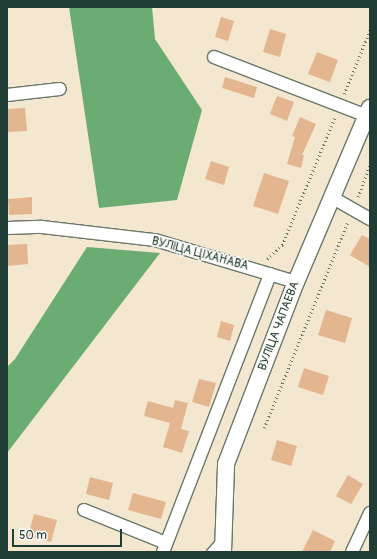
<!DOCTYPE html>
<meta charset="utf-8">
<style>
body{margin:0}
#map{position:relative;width:377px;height:559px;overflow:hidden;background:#f3e7cf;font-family:Pangolin,sans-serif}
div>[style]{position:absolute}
.forest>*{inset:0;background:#6aac71}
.building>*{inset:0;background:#e4b68f}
.path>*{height:2.5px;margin-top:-1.25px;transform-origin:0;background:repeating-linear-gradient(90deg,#69786a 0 1px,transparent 0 4px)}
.roads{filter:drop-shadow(1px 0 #69786a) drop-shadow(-1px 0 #69786a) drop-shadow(0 1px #69786a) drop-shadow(0 -1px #69786a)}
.service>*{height:6px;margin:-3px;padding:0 3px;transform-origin:3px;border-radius:3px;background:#fff}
.minor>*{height:12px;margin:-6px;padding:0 6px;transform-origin:6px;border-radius:6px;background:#fff}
.tertiary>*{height:16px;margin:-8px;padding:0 8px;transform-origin:8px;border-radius:8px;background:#fff}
span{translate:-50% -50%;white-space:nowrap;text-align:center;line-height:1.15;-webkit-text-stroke:3.5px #fdfcf7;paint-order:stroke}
.street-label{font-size:12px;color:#1f3d34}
.frame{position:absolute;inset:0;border:8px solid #1f3d34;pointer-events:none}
.scale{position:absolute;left:12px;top:529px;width:110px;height:18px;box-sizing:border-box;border:2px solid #1f3d34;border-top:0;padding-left:5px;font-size:12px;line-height:14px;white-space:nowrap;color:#1f3d34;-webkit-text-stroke:3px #fdfcf7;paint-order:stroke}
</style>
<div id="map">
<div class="forest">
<div style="clip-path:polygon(69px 7px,152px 7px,155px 39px,202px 110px,177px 200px,99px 208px)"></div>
<div style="clip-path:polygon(87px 247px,160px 253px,7px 453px,7px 367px,15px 359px)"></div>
</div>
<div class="building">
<div style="clip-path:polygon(221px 17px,234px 21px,228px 41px,215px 37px)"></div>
<div style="clip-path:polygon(270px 29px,286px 34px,280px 57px,263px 52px)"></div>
<div style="clip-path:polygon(317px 52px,338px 60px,330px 82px,308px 74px)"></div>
<div style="clip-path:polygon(225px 77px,257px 87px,254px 98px,222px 88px)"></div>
<div style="clip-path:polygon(277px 96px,294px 102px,287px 121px,270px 114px)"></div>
<div style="clip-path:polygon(25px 108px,27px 131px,8px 132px,7px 109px)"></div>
<div style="clip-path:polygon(300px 117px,316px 124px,302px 155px,304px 155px,301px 168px,287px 164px,295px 137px,292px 136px)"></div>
<div style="clip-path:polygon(211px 161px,229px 167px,224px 185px,205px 179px)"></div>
<div style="clip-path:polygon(264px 173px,289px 181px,278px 214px,253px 206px)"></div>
<div style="clip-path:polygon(32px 197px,32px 214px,9px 215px,8px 199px)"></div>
<div style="clip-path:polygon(362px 235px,370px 239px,370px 267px,350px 255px)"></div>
<div style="clip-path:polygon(27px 244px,28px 264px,7px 266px,7px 245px)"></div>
<div style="clip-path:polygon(326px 310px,352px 318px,345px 343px,318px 335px)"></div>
<div style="clip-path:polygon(221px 321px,234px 325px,230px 341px,217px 337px)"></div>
<div style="clip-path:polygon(304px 368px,329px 376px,323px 395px,298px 387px)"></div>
<div style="clip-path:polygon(199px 379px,216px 383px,209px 407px,192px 402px)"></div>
<div style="clip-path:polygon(175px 400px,188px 403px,181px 429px,189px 431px,182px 453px,163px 447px,170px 423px,144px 416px,148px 401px,173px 408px)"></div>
<div style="clip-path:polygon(277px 440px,297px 446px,291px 466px,271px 460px)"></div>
<div style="clip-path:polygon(348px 475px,363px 484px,351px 504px,336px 496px)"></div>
<div style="clip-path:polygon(90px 477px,113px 483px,109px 500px,86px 494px)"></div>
<div style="clip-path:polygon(133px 493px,166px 502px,161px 519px,128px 510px)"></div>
<div style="clip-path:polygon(34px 514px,57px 520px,51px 542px,28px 536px)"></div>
<div style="clip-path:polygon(313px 530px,335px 541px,330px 552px,302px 552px)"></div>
</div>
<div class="path">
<div style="left:344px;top:94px;width:69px;rotate:-67.9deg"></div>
<div style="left:358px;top:197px;width:35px;rotate:-70deg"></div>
<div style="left:267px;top:259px;width:21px;rotate:-43deg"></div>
<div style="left:282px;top:245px;width:139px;rotate:-67.5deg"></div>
<div style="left:264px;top:428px;width:223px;rotate:-67.9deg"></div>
</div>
<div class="roads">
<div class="service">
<div style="left:210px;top:552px;width:15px;rotate:-48deg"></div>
</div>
<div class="minor">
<div style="left:214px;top:57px;width:164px;rotate:21.1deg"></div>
<div style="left:7px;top:95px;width:53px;rotate:-6.5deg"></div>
<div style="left:333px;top:198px;width:43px;rotate:29.6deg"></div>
<div style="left:7px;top:228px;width:35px;rotate:-2deg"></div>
<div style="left:42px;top:227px;width:114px;rotate:6.6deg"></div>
<div style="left:155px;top:240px;width:147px;rotate:16.6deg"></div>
<div style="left:84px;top:510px;width:88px;rotate:21.9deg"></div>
<div style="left:163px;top:552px;width:298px;rotate:-68.9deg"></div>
<div style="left:352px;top:552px;width:43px;rotate:-65.2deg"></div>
</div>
<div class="tertiary">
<div style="left:223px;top:552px;width:88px;rotate:-88deg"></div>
<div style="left:226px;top:464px;width:195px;rotate:-69deg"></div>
<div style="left:296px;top:282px;width:189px;rotate:-67deg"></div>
</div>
</div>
<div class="street-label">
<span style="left:200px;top:254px;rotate:15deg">ВУЛІЦА ЦІХАНАВА</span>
<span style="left:279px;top:326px;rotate:-69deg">ВУЛІЦА ЧАПАЕВА</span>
</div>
<div class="frame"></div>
<div class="scale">50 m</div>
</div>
